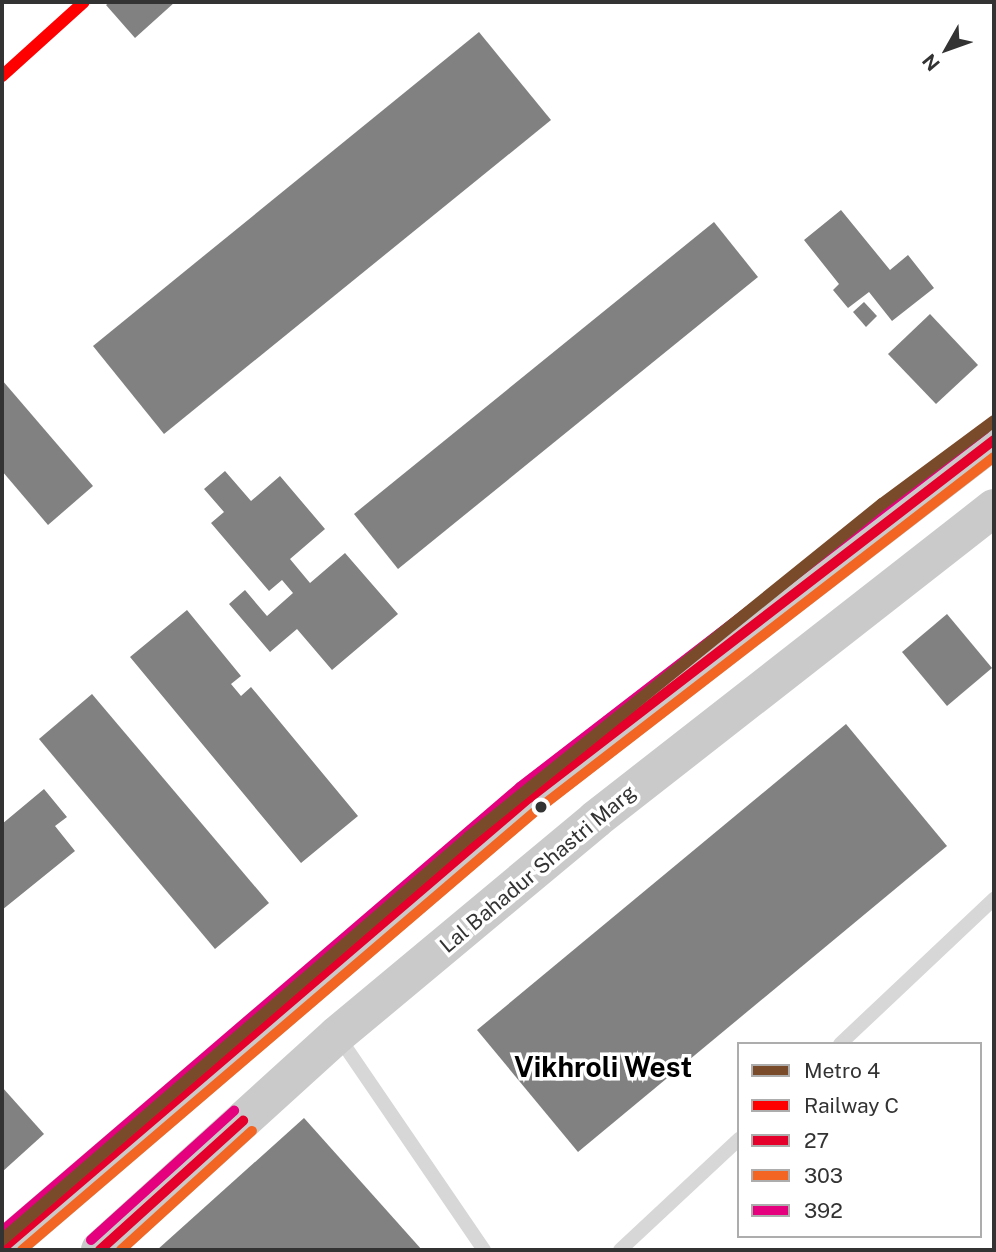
<!DOCTYPE html>
<style>
body{margin:0}
#map{position:relative;width:996px;height:1252px;overflow:hidden;background:#fff;font-family:"Public Sans",sans-serif}
div>[style]{position:absolute}
.building>*{inset:0;background:#818181}
.lane>*{height:14px;margin:-7px;padding:0 7px;transform-origin:7px;border-radius:7px;background:#d7d7d7}
.primary>*{height:38px;margin:-19px;padding:0 19px;transform-origin:19px;border-radius:19px;background:#cacaca}
.bus-1>*{height:10px;margin:-5px;padding:0 5px;transform-origin:5px;border-radius:5px;background:#e4002b}
.bus-2>*{height:10px;margin:-5px;padding:0 5px;transform-origin:5px;border-radius:5px;background:#f26522}
.bus-3>*{height:10px;margin:-5px;padding:0 5px;transform-origin:5px;border-radius:5px;background:#e5007d}
.rail-1>*{height:12px;margin:-6px;padding:0 6px;transform-origin:6px;border-radius:6px;background:#f00}
.metro-1>*{height:12px;margin:-6px;padding:0 6px;transform-origin:6px;border-radius:6px;background:#7a4b2a}
.dots>*{width:19px;height:19px;translate:-50% -50%;box-sizing:border-box;border:4px solid #fff;border-radius:50%}
span{translate:-50% -50%;white-space:nowrap;text-align:center;line-height:1.15;-webkit-text-stroke:7px #fff;paint-order:stroke}
.street-label{font-size:21px;color:#333}
.district-label{font-size:28px;color:#000;font-weight:700}
.frame{position:absolute;inset:0;border:4px solid #333;pointer-events:none}
.legend{position:absolute;left:737px;top:1042px;width:245px;height:196px;box-sizing:border-box;background:#fff;border:2px solid #adadad;margin:0;padding:9px 12px;list-style:none;font-size:21px;color:#333}
.legend li{display:flex;align-items:center;gap:14px;height:35px}
.legend b{width:35px;border:2px solid #adadad}
.north{position:absolute;left:912px;top:14px;width:70px;height:70px;-webkit-text-stroke:5px #fff;paint-order:stroke;rotate:230deg;font-size:19px;font-weight:700;line-height:28px;text-align:center;color:#333}
.north::after{content:'';display:block;margin:auto;width:24px;height:32px;background:#333;clip-path:polygon(50% 0,100% 100%,50% 72%,0 100%)}
</style>
<div id="map">
<div class="building">
<div style="clip-path:polygon(110px 2px,175px 2px,135px 38px,106px 5px)"></div>
<div style="clip-path:polygon(479px 32px,551px 120px,164px 434px,93px 346px)"></div>
<div style="clip-path:polygon(841px 210px,890px 270px,908px 255px,934px 288px,892px 321px,869px 292px,848px 308px,833px 290px,839px 284px,804px 240px)"></div>
<div style="clip-path:polygon(714px 222px,758px 277px,398px 569px,354px 514px)"></div>
<div style="clip-path:polygon(864px 302px,877px 316px,866px 327px,853px 312px)"></div>
<div style="clip-path:polygon(930px 314px,978px 365px,936px 404px,888px 354px)"></div>
<div style="clip-path:polygon(2px 380px,93px 486px,48px 525px,2px 471px)"></div>
<div style="clip-path:polygon(225px 471px,251px 501px,280px 476px,325px 529px,290px 559px,310px 583px,345px 553px,398px 614px,332px 670px,297px 629px,270px 652px,229px 604px,245px 590px,267px 616px,293px 593px,282px 580px,269px 591px,211px 523px,224px 512px,204px 489px)"></div>
<div style="clip-path:polygon(187px 610px,241px 676px,231px 684px,241px 696px,251px 687px,358px 816px,301px 863px,130px 657px)"></div>
<div style="clip-path:polygon(947px 614px,992px 668px,947px 706px,902px 652px)"></div>
<div style="clip-path:polygon(92px 694px,269px 903px,215px 949px,39px 739px)"></div>
<div style="clip-path:polygon(846px 724px,947px 846px,578px 1152px,477px 1030px)"></div>
<div style="clip-path:polygon(44px 789px,67px 817px,55px 826px,75px 851px,2px 910px,2px 824px)"></div>
<div style="clip-path:polygon(2px 1087px,44px 1134px,2px 1172px)"></div>
<div style="clip-path:polygon(304px 1118px,422px 1250px,157px 1250px)"></div>
</div>
<div class="lane">
<div style="left:338px;top:1036px;width:259px;rotate:55.7deg"></div>
<div style="left:840px;top:1044px;width:212px;rotate:-43.3deg"></div>
<div style="left:620px;top:1250px;width:163px;rotate:-43deg"></div>
</div>
<div class="primary">
<div style="left:2px;top:1249px;width:694px;rotate:-40.56deg"></div>
<div style="left:529px;top:798px;width:587px;rotate:-37.59deg"></div>
<div style="left:100px;top:1250px;width:320px;rotate:-42.2deg"></div>
<div style="left:337px;top:1035px;width:337px;rotate:-39.8deg"></div>
<div style="left:596px;top:819px;width:505px;rotate:-38deg"></div>
</div>
<div class="bus-1">
<div style="left:2px;top:1249px;width:694px;rotate:-40.56deg"></div>
<div style="left:529px;top:798px;width:587px;rotate:-37.59deg"></div>
<div style="left:100px;top:1250px;width:193px;rotate:-42.1deg"></div>
</div>
<div class="bus-2">
<div style="left:22px;top:1250px;width:679px;rotate:-40.52deg"></div>
<div style="left:538px;top:809px;width:576px;rotate:-37.67deg"></div>
<div style="left:121px;top:1250px;width:177px;rotate:-42.3deg"></div>
</div>
<div class="bus-3">
<div style="left:2px;top:1231px;width:682px;rotate:-40.6deg"></div>
<div style="left:520px;top:787px;width:587px;rotate:-37.59deg"></div>
<div style="left:91px;top:1240px;width:193px;rotate:-42.1deg"></div>
</div>
<div class="rail-1">
<div style="left:2px;top:76px;width:110px;rotate:-42.1deg"></div>
</div>
<div class="metro-1">
<div style="left:2px;top:1240px;width:617px;rotate:-40.79deg"></div>
<div style="left:469px;top:837px;width:531px;rotate:-38.88deg"></div>
<div style="left:882px;top:504px;width:139px;rotate:-36.5deg"></div>
</div>
<div class="dots">
<div style="left:541px;top:807px;background:#333"></div>
</div>
<div class="street-label">
<span style="left:538px;top:869px;rotate:-40deg">Lal Bahadur Shastri Marg</span>
</div>
<div class="district-label">
<span style="left:603px;top:1067px">Vikhroli West</span>
</div>
<div class="frame"></div>
<ul class="legend">
<li><b style="height:9px;background:#7a4b2a"></b>Metro 4</li>
<li><b style="height:9px;background:#f00"></b>Railway C</li>
<li><b style="height:9px;background:#e4002b"></b>27</li>
<li><b style="height:9px;background:#f26522"></b>303</li>
<li><b style="height:9px;background:#e5007d"></b>392</li>
</ul>
<div class="north">N</div>
</div>
